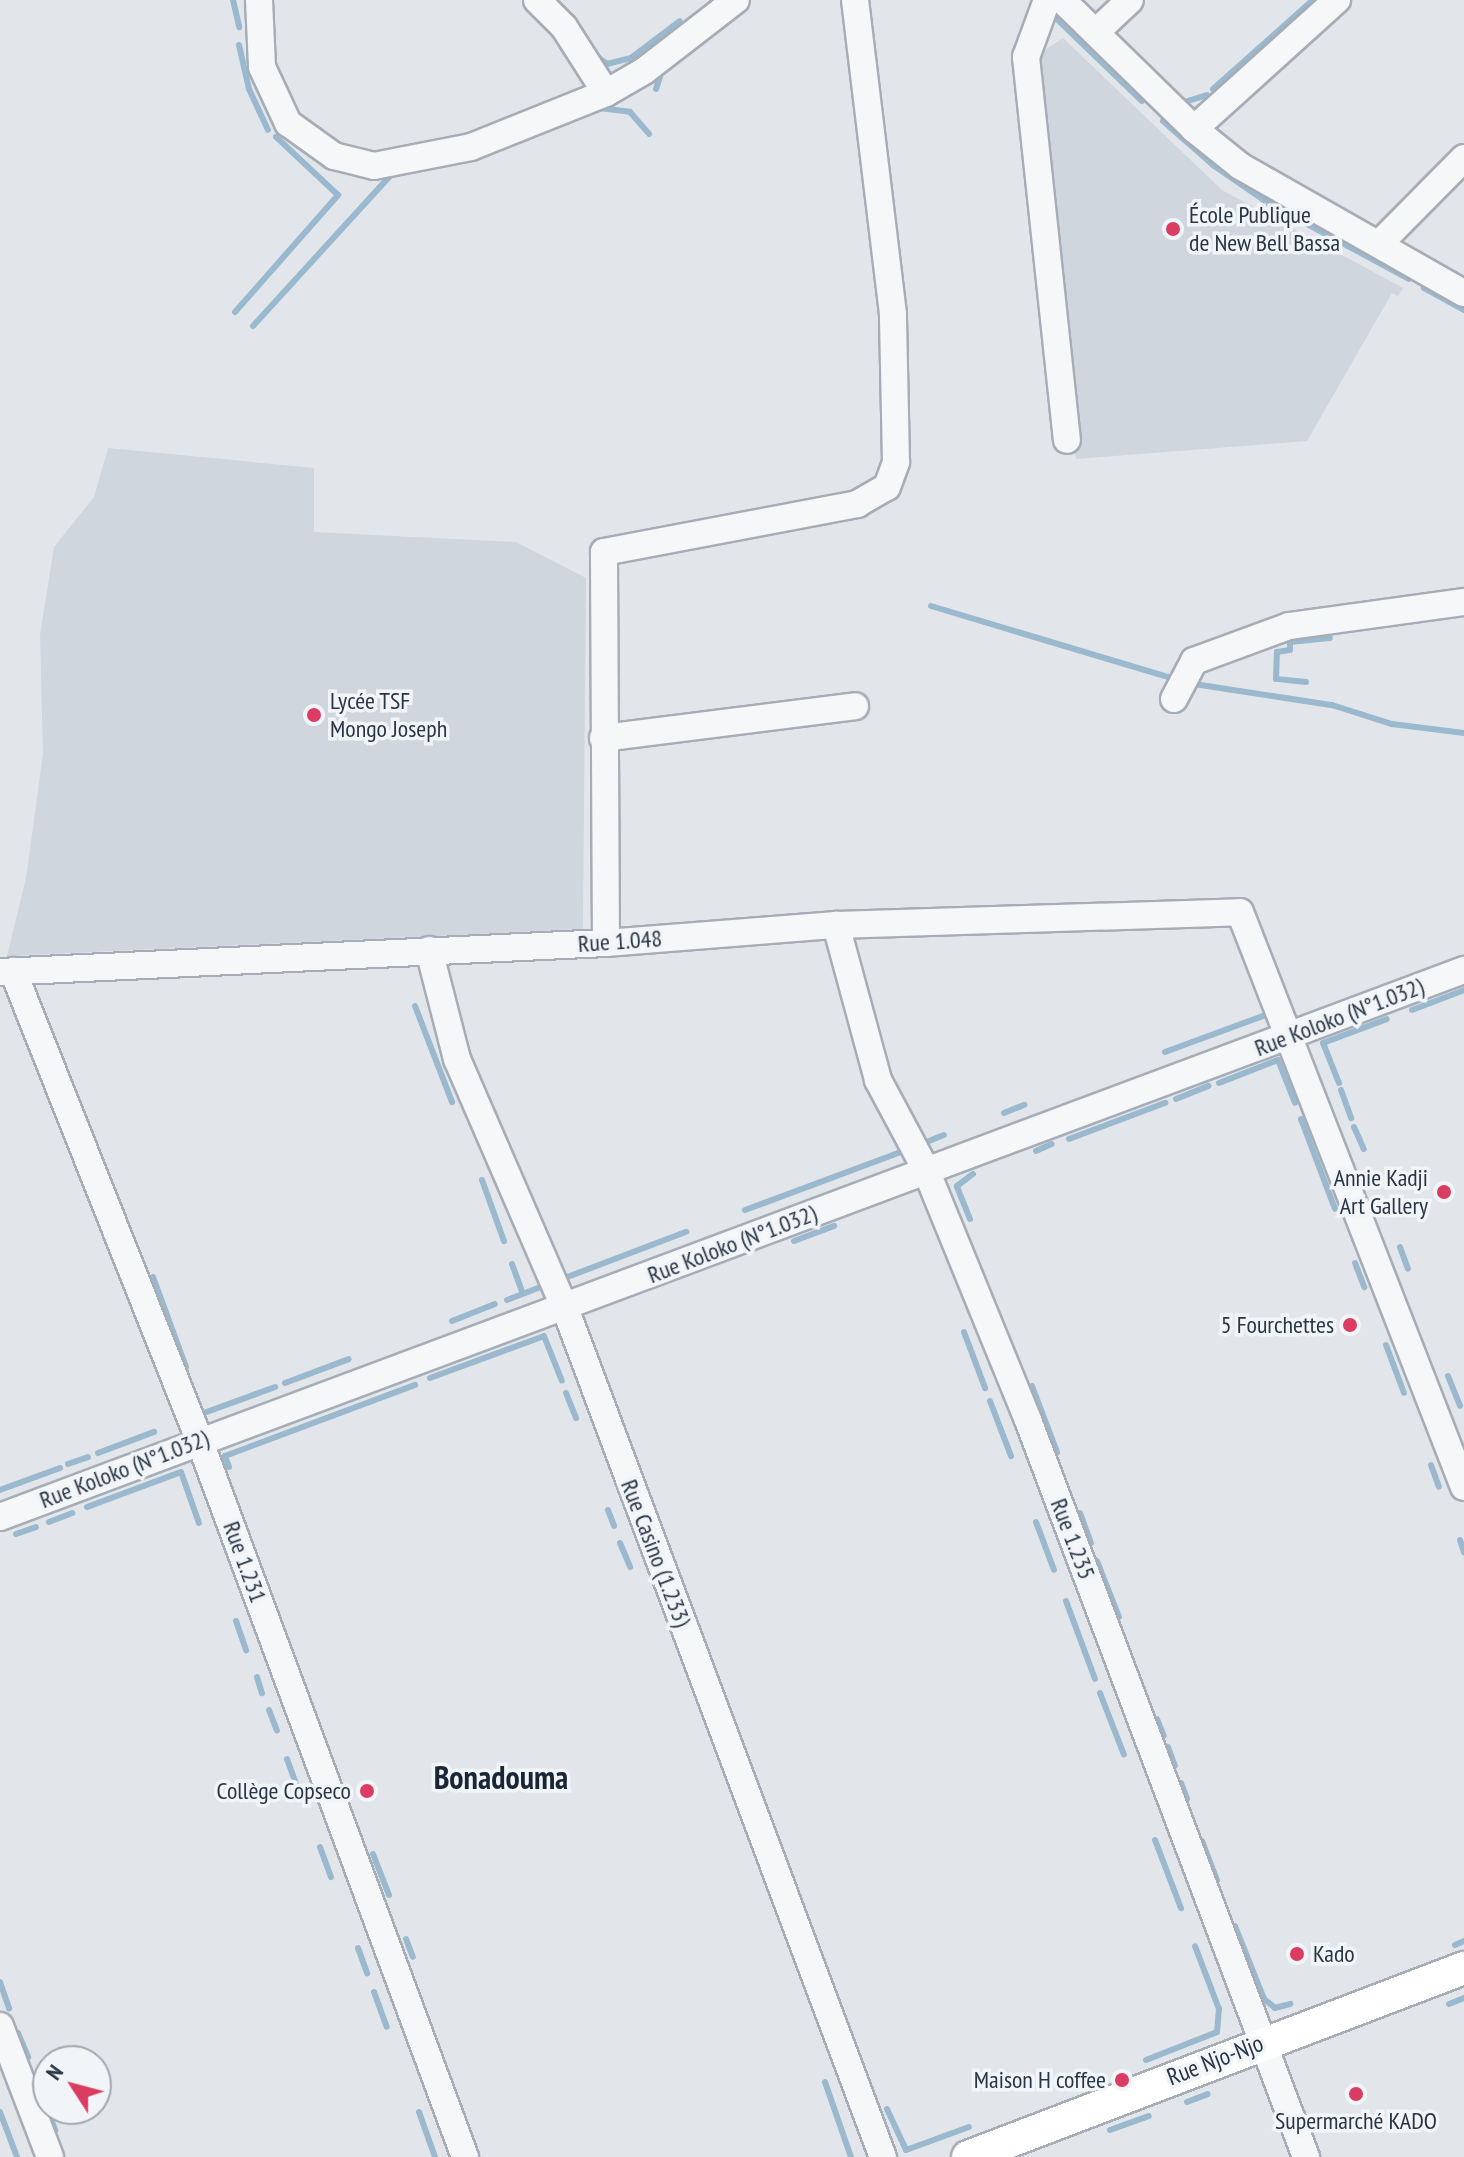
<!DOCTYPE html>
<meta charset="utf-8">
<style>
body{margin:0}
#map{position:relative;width:1464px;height:2157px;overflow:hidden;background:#e2e6eb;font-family:"PT Sans Narrow",sans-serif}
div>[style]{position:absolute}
.built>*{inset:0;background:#cfd6de}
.stream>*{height:6px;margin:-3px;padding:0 3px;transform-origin:3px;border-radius:3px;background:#9ab8ce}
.roads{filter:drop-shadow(2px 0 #a6adb6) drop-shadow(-2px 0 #a6adb6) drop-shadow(0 2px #a6adb6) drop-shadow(0 -2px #a6adb6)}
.minor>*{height:26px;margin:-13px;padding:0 13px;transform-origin:13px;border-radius:13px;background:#f5f7f9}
.major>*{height:32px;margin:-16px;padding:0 16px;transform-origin:16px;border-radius:16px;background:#fff}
.dots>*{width:22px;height:22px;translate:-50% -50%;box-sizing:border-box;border:4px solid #f2f5f8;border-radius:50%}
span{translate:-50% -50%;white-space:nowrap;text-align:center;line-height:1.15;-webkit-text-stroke:7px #f2f5f8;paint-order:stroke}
.poi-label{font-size:24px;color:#283545}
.left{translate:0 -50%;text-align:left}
.right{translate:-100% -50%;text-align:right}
.street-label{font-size:24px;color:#283545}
.district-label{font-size:32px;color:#1a2636;font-weight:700}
.north{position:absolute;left:32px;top:2045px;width:80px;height:80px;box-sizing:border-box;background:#f2f5f8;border:2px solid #a1a8b0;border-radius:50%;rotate:306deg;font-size:22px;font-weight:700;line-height:32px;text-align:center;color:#283545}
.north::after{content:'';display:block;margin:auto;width:28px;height:36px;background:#db3c62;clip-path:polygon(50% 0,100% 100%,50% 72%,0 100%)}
</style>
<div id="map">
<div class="built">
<div style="clip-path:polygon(1063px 38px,1222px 190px,1403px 288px,1398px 296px,1392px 293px,1307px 441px,1076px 459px,1028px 61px)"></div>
<div style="clip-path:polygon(108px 448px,314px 468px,314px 532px,516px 542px,586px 578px,583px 929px,7px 956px,26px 878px,43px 754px,40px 635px,54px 547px,94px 497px)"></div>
</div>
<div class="stream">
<div style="left:233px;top:0;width:28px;rotate:77deg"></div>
<div style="left:1057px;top:19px;width:118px;rotate:44deg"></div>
<div style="left:239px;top:45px;width:45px;rotate:77.2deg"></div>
<div style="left:249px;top:89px;width:45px;rotate:65.1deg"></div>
<div style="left:596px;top:56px;width:14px;rotate:36deg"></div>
<div style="left:607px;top:64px;width:25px;rotate:-14deg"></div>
<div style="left:631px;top:58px;width:61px;rotate:-37.1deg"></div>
<div style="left:656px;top:89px;width:20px;rotate:-72deg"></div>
<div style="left:1213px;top:89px;width:134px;rotate:-41.7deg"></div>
<div style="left:1181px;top:103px;width:27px;rotate:-17deg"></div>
<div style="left:599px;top:108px;width:31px;rotate:7deg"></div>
<div style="left:630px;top:112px;width:29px;rotate:49deg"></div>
<div style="left:1163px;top:121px;width:67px;rotate:41.3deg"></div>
<div style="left:1213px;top:165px;width:67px;rotate:34.6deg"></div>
<div style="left:1268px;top:203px;width:160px;rotate:28.3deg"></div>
<div style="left:1424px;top:288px;width:46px;rotate:28.8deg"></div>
<div style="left:235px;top:312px;width:156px;rotate:-48.6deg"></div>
<div style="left:338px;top:195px;width:85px;rotate:-136.9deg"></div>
<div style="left:253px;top:326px;width:206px;rotate:-47.6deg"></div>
<div style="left:931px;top:606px;width:254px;rotate:16.7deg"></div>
<div style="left:1306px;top:682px;width:30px;rotate:-174deg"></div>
<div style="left:1276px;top:679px;width:27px;rotate:-88deg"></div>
<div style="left:1277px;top:652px;width:13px;rotate:-9deg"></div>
<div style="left:1290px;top:650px;width:8px;rotate:-90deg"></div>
<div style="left:1290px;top:642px;width:40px;rotate:-5.7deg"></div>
<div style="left:1194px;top:684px;width:140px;rotate:8.7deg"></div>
<div style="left:1332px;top:705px;width:63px;rotate:17.6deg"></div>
<div style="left:1392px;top:724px;width:73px;rotate:7.1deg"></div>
<div style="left:415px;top:1006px;width:103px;rotate:68.9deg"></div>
<div style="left:1412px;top:1010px;width:56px;rotate:-21deg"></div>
<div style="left:1165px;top:1052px;width:113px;rotate:-20.2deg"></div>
<div style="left:1219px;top:1083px;width:63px;rotate:-21.3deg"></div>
<div style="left:1278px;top:1060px;width:46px;rotate:68.4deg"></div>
<div style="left:1339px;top:1083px;width:43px;rotate:-111.8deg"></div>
<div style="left:1323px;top:1043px;width:68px;rotate:-20.6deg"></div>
<div style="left:1341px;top:1090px;width:30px;rotate:70deg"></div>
<div style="left:1176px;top:1099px;width:35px;rotate:-22deg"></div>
<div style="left:1004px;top:1113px;width:22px;rotate:-22deg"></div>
<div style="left:1301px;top:1119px;width:96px;rotate:69.3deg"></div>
<div style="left:1354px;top:1127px;width:24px;rotate:66deg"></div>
<div style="left:1069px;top:1139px;width:103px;rotate:-20.6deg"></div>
<div style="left:929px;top:1141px;width:16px;rotate:-22deg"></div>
<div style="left:1036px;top:1151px;width:17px;rotate:-24deg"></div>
<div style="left:482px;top:1180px;width:65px;rotate:70.2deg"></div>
<div style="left:745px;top:1210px;width:172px;rotate:-20.4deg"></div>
<div style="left:970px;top:1219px;width:35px;rotate:-112deg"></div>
<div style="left:957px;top:1186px;width:20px;rotate:-37deg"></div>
<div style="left:794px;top:1241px;width:43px;rotate:-20.6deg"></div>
<div style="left:1400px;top:1247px;width:23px;rotate:70deg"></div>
<div style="left:1355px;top:1263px;width:26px;rotate:69deg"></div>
<div style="left:512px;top:1264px;width:27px;rotate:70deg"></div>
<div style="left:153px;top:1277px;width:96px;rotate:69.9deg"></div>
<div style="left:562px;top:1279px;width:133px;rotate:-20.8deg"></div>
<div style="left:507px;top:1300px;width:34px;rotate:-21deg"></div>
<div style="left:452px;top:1321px;width:46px;rotate:-21.6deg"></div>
<div style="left:964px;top:1332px;width:60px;rotate:69.4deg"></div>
<div style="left:1386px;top:1345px;width:51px;rotate:69.4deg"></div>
<div style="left:1448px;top:1376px;width:32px;rotate:68deg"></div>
<div style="left:430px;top:1378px;width:121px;rotate:-20.2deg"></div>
<div style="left:544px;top:1336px;width:48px;rotate:68.2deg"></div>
<div style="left:285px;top:1383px;width:68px;rotate:-20.6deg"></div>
<div style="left:1032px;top:1386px;width:71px;rotate:69.3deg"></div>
<div style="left:566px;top:1393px;width:27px;rotate:68deg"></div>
<div style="left:990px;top:1401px;width:59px;rotate:69.1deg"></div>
<div style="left:199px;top:1409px;width:5px;rotate:68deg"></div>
<div style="left:201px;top:1414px;width:79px;rotate:-20deg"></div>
<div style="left:98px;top:1453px;width:60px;rotate:-20.6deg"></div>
<div style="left:68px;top:1464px;width:21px;rotate:-19deg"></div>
<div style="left:1431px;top:1465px;width:23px;rotate:70deg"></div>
<div style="left:229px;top:1467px;width:12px;rotate:-110deg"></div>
<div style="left:225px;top:1456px;width:203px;rotate:-20.5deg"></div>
<div style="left:0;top:1490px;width:64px;rotate:-20.1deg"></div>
<div style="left:87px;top:1507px;width:100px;rotate:-20.4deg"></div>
<div style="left:181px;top:1472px;width:54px;rotate:70.6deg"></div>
<div style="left:608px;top:1510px;width:17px;rotate:69deg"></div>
<div style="left:1080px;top:1513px;width:32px;rotate:70deg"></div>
<div style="left:49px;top:1522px;width:25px;rotate:-21deg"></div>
<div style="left:1036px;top:1522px;width:51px;rotate:69.4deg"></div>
<div style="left:16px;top:1534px;width:21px;rotate:-19deg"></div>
<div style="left:1460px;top:1540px;width:13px;rotate:72deg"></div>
<div style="left:620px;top:1543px;width:26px;rotate:67deg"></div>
<div style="left:1097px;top:1561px;width:60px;rotate:68.6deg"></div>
<div style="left:1066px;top:1601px;width:83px;rotate:69.6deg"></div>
<div style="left:236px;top:1621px;width:31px;rotate:71deg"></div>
<div style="left:257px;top:1677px;width:17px;rotate:73deg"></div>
<div style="left:1100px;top:1693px;width:66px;rotate:68.8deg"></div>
<div style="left:269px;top:1710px;width:22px;rotate:69deg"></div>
<div style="left:1157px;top:1719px;width:18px;rotate:68deg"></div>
<div style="left:1168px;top:1747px;width:20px;rotate:70deg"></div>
<div style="left:287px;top:1759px;width:30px;rotate:70deg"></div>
<div style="left:1181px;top:1783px;width:17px;rotate:69deg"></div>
<div style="left:1155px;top:1840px;width:73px;rotate:69.1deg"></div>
<div style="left:1202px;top:1841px;width:42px;rotate:69deg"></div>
<div style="left:320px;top:1847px;width:32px;rotate:70deg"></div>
<div style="left:373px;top:1854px;width:44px;rotate:68.7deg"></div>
<div style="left:1235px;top:1926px;width:79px;rotate:68.3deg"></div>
<div style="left:1264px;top:1999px;width:14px;rotate:39deg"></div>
<div style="left:1275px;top:2008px;width:16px;rotate:-15deg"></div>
<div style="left:406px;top:1939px;width:19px;rotate:69deg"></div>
<div style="left:1455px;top:1945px;width:10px;rotate:-24deg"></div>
<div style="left:358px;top:1948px;width:27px;rotate:70deg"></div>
<div style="left:0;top:1982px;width:28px;rotate:71deg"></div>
<div style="left:374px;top:1992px;width:37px;rotate:70deg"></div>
<div style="left:1449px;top:2004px;width:16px;rotate:-22deg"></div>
<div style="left:18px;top:2033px;width:26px;rotate:67deg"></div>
<div style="left:1146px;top:2060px;width:76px;rotate:-21.5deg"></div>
<div style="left:1217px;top:2032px;width:23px;rotate:-85deg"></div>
<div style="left:1219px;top:2009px;width:67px;rotate:-110.9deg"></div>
<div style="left:825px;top:2082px;width:79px;rotate:70.9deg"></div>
<div style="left:41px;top:2093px;width:40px;rotate:69deg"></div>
<div style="left:1187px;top:2102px;width:22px;rotate:-21deg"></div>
<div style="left:887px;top:2109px;width:45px;rotate:65.1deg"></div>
<div style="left:906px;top:2150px;width:67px;rotate:-20.1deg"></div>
<div style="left:0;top:2112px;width:48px;rotate:69.3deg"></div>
<div style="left:419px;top:2112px;width:48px;rotate:70.4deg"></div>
<div style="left:1110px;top:2130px;width:41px;rotate:-19.7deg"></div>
</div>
<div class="roads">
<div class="minor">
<div style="left:259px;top:0;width:67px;rotate:87.4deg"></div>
<div style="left:262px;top:67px;width:62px;rotate:65.1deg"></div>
<div style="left:288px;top:123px;width:57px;rotate:35.7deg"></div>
<div style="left:334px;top:156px;width:41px;rotate:14deg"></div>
<div style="left:374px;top:166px;width:99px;rotate:-11.1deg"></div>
<div style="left:471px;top:147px;width:145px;rotate:-21.8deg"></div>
<div style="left:606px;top:93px;width:44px;rotate:-30.1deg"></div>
<div style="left:644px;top:71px;width:116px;rotate:-37.7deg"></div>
<div style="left:537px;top:0;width:38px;rotate:45deg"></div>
<div style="left:564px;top:27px;width:78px;rotate:57.5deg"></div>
<div style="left:1047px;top:0;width:61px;rotate:110.2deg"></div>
<div style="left:1026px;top:57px;width:385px;rotate:83.9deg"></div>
<div style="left:1062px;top:0;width:185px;rotate:44.3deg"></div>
<div style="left:1194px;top:129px;width:59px;rotate:38.8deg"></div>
<div style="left:1240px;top:166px;width:257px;rotate:29.6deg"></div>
<div style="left:1097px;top:31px;width:45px;rotate:-43.2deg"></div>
<div style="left:1194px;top:129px;width:193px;rotate:-42.1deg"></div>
<div style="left:1379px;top:244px;width:121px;rotate:-45.3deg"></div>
<div style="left:1174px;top:699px;width:43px;rotate:-62.2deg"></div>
<div style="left:1194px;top:661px;width:101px;rotate:-20.2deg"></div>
<div style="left:1289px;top:626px;width:177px;rotate:-7.8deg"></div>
<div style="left:603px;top:738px;width:254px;rotate:-7.2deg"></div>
<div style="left:836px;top:925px;width:161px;rotate:74.8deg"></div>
<div style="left:878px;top:1080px;width:102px;rotate:61.9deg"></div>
<div style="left:926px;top:1170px;width:270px;rotate:67.8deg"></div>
<div style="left:1028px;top:1420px;width:788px;rotate:69.33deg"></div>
<div style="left:606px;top:943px;width:391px;rotate:-90.3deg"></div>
<div style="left:604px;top:552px;width:258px;rotate:-10.7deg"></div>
<div style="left:857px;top:504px;width:34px;rotate:-30deg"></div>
<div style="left:887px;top:487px;width:27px;rotate:-70deg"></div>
<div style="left:896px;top:462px;width:148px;rotate:-91.2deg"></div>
<div style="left:893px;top:314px;width:316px;rotate:-96.9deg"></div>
<div style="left:429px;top:950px;width:113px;rotate:75.6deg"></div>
<div style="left:457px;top:1059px;width:271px;rotate:66.6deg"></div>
<div style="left:565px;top:1308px;width:907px;rotate:69.47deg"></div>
<div style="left:13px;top:971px;width:504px;rotate:68.33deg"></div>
<div style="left:199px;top:1439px;width:766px;rotate:69.67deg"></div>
<div style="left:0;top:972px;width:607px;rotate:-2.74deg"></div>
<div style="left:606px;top:943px;width:231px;rotate:-4.5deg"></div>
<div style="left:836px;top:925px;width:404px;rotate:-1.8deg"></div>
<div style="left:1240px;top:912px;width:617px;rotate:68.72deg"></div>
<div style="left:0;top:1517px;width:1563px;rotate:-20.49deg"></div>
<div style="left:0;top:2026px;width:140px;rotate:69.1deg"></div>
</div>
<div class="major">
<div style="left:968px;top:2157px;width:531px;rotate:-20.86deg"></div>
</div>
</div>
<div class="dots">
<div style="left:1173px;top:229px;background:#db3c62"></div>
<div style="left:314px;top:715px;background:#db3c62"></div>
<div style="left:1444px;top:1192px;background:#db3c62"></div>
<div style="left:1350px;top:1325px;background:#db3c62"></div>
<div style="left:367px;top:1791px;background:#db3c62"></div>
<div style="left:1297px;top:1954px;background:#db3c62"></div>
<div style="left:1122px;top:2080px;background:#db3c62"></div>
<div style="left:1356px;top:2094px;background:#db3c62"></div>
</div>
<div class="poi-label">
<span class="left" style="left:1189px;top:229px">École Publique<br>de New Bell Bassa</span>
<span class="left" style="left:330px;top:715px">Lycée TSF<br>Mongo Joseph</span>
<span class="right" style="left:1428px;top:1192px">Annie Kadji<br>Art Gallery</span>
<span class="right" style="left:1334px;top:1325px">5 Fourchettes</span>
<span class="right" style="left:351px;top:1791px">Collège Copseco</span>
<span class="left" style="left:1313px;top:1954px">Kado</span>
<span class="right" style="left:1106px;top:2080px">Maison H coffee</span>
<span style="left:1356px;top:2121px">Supermarché KADO</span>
</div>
<div class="street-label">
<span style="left:620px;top:941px;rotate:-4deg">Rue 1.048</span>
<span style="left:1339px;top:1017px;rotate:-21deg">Rue Koloko (N°1.032)</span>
<span style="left:732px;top:1244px;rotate:-21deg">Rue Koloko (N°1.032)</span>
<span style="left:124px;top:1469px;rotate:-21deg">Rue Koloko (N°1.032)</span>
<span style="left:1073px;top:1539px;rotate:69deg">Rue 1.235</span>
<span style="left:656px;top:1553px;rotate:69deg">Rue Casino (1.233)</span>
<span style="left:245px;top:1562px;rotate:70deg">Rue 1.231</span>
<span style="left:1215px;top:2060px;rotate:-21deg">Rue Njo-Njo</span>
</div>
<div class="district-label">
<span style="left:501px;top:1777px">Bonadouma</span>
</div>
<div class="north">N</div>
</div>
